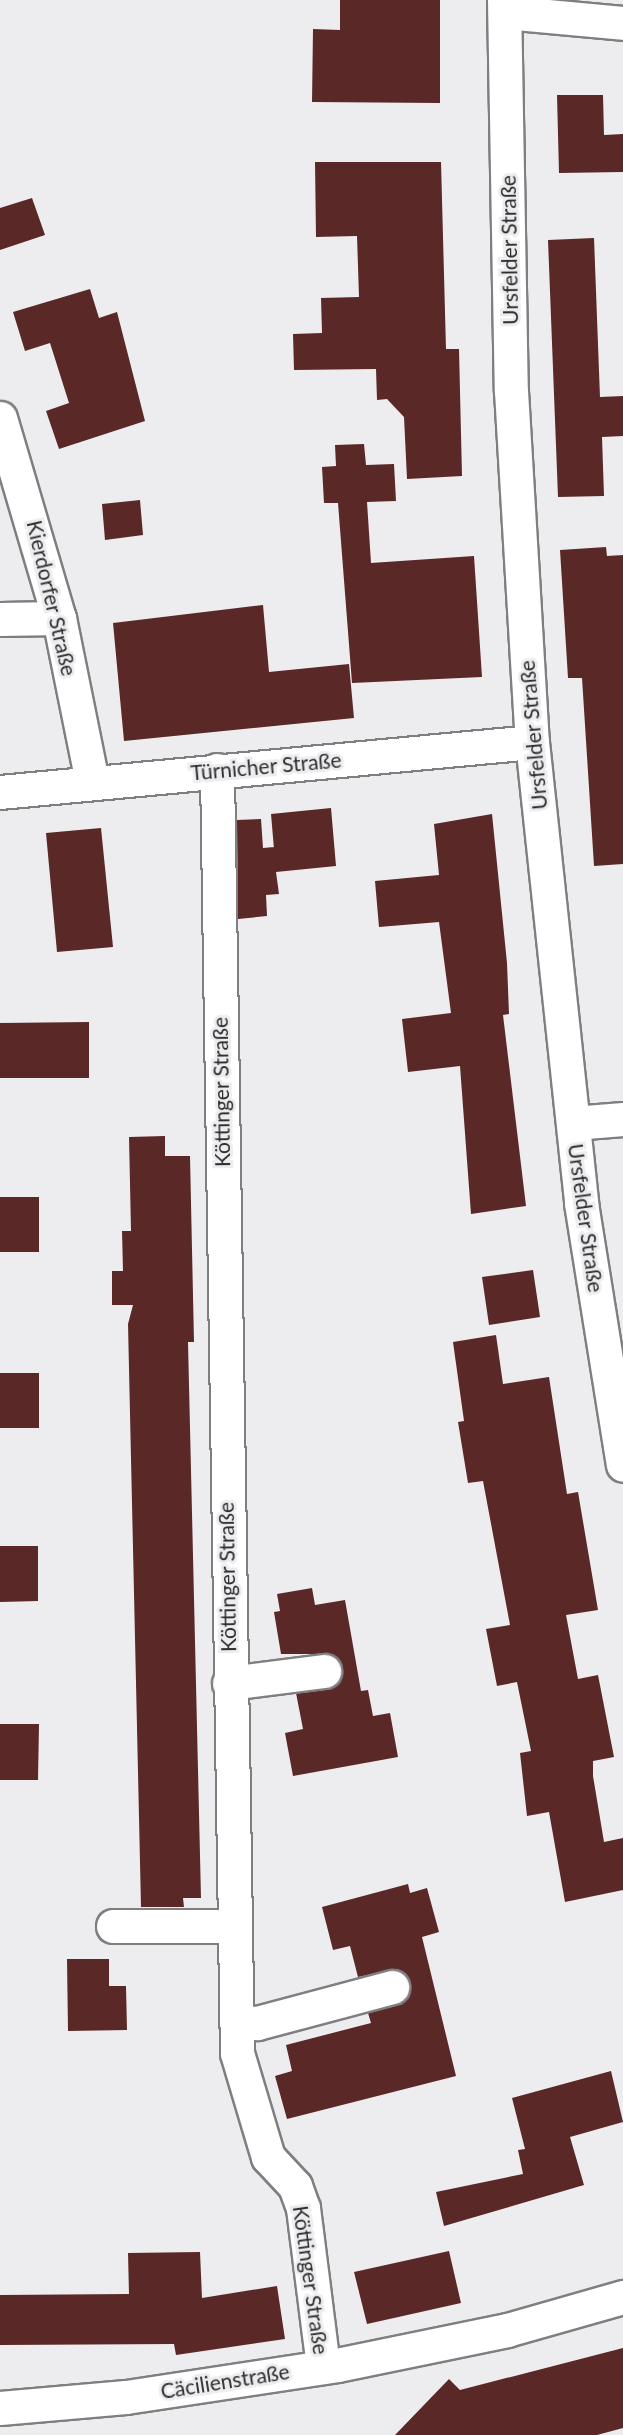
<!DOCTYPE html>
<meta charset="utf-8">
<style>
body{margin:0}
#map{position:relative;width:623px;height:2435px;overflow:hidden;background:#edecef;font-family:Lato,sans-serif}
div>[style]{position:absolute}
.building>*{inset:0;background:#5a2827}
.roads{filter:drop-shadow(2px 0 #7f7e81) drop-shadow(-2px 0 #7f7e81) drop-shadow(0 2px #7f7e81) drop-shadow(0 -2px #7f7e81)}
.minor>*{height:33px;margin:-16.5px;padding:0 16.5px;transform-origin:16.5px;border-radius:16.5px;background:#fff}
span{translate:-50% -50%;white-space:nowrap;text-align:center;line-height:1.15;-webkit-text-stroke:6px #edecef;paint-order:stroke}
.street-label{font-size:21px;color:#2d2d2e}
</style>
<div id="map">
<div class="building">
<div style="clip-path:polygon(340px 0,440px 0,440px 103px,312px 102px,313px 29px,340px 30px)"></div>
<div style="clip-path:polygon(557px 95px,603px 95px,604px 135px,623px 134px,623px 172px,559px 173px)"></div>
<div style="clip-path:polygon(315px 162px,441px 162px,446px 349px,459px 349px,462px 476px,407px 479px,404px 417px,387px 399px,377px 400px,376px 369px,294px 370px,293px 334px,322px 333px,321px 298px,359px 297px,357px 236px,316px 237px)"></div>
<div style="clip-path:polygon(32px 198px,45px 235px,0 250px,0 208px)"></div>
<div style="clip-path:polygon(594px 238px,600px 397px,623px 396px,623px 436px,602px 437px,604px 496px,558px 497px,548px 240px)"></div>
<div style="clip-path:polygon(90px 289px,99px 318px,117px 312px,145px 421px,59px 449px,46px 411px,69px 403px,50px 343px,25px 351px,13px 312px)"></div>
<div style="clip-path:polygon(364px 444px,366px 465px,394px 464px,396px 501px,367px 502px,371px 563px,474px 556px,482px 677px,352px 683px,338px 503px,324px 503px,322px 467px,336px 466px,335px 445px)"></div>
<div style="clip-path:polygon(140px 500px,143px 535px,105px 540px,102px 504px)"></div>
<div style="clip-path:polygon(606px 547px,607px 556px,623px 555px,623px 864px,594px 866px,582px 678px,568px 678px,560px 550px)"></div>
<div style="clip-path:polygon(263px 605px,269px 672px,349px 664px,354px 718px,124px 741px,113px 623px)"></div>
<div style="clip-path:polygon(331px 808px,336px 866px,276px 872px,279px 894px,266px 895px,267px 916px,238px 919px,237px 820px,261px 819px,263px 848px,274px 847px,275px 861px,271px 814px)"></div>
<div style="clip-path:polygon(492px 814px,507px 963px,509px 1014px,503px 1015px,526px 1206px,471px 1214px,460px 1066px,408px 1072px,402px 1019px,451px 1013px,439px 922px,379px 927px,375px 881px,439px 875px,434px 824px)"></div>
<div style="clip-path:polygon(101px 828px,113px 947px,57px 952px,46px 833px)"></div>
<div style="clip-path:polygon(89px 1022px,89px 1078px,0 1078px,0 1023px)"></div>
<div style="clip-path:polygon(165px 1136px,165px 1156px,190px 1156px,194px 1342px,188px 1342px,201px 1898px,183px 1898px,184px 1907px,141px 1907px,128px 1324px,133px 1305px,112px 1305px,112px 1271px,123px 1271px,122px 1231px,131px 1231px,129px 1137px)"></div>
<div style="clip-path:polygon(0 1197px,39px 1197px,39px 1252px,0 1252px)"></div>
<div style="clip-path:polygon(533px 1270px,540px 1317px,489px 1325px,482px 1277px)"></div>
<div style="clip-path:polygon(496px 1335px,503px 1384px,549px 1377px,567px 1494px,578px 1492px,598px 1610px,566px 1615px,578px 1679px,598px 1675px,614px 1757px,593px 1761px,593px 1776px,604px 1842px,623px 1838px,623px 1890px,565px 1902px,549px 1812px,527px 1816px,520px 1753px,531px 1751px,517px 1682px,497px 1686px,486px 1629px,510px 1625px,483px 1481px,468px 1483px,458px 1422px,464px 1421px,453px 1342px)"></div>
<div style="clip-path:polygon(0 1373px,39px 1373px,39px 1428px,0 1428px)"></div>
<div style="clip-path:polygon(0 1546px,38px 1546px,38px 1601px,0 1602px)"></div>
<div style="clip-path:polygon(312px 1588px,315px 1605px,345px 1600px,361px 1691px,368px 1690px,373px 1716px,390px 1713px,398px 1757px,293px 1776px,285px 1733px,303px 1729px,296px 1693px,335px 1686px,343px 1669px,331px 1654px,281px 1654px,274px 1612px,280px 1611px,277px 1594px)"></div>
<div style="clip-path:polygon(0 1724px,39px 1724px,38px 1780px,0 1780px)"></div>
<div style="clip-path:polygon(408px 1884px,410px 1893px,427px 1888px,439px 1932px,422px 1937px,456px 2076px,287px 2119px,275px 2076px,292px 2071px,286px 2045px,371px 2023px,368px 2013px,397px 2005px,410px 1991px,406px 1974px,397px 1969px,358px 1977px,350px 1946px,333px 1950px,322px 1907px)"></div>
<div style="clip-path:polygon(67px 1959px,109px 1959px,109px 1986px,126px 1986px,127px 2030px,68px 2031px)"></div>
<div style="clip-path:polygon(611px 2071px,623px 2122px,570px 2137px,584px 2185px,444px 2226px,436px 2192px,523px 2174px,518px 2150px,525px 2149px,512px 2098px)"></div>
<div style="clip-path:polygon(449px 2251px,461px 2303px,367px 2324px,354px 2272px)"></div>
<div style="clip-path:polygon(200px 2252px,202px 2298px,277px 2286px,285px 2339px,176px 2355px,174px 2344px,0 2345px,0 2295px,129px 2294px,128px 2253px)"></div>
<div style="clip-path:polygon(623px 2348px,623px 2428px,597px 2435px,395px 2435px,449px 2379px,460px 2390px)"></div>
</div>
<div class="roads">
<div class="minor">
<div style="left:504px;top:0;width:391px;rotate:89deg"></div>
<div style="left:511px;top:391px;width:352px;rotate:86.6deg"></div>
<div style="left:532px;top:742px;width:464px;rotate:83.9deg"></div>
<div style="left:581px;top:1203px;width:265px;rotate:80.9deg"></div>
<div style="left:505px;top:12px;width:119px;rotate:5.3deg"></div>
<div style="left:0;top:418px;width:209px;rotate:73.6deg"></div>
<div style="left:59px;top:618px;width:167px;rotate:78.6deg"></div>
<div style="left:0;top:619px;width:59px;rotate:-1deg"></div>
<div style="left:217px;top:770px;width:1283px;rotate:89.11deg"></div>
<div style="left:237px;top:2053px;width:109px;rotate:73.4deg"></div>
<div style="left:268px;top:2157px;width:40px;rotate:47deg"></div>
<div style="left:295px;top:2186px;width:23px;rotate:70deg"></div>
<div style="left:303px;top:2208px;width:160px;rotate:82.8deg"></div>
<div style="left:0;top:792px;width:534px;rotate:-5.37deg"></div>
<div style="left:573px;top:1123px;width:50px;rotate:-4.6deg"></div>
<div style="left:229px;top:1683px;width:96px;rotate:-7.2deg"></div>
<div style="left:113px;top:1926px;width:119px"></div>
<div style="left:236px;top:2022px;width:21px;rotate:3deg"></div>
<div style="left:257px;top:2023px;width:140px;rotate:-14.9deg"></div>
<div style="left:0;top:2408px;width:126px;rotate:-5deg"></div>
<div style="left:126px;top:2397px;width:213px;rotate:-8.6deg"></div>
<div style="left:337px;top:2365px;width:174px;rotate:-11.6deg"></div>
<div style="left:507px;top:2330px;width:121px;rotate:-15.9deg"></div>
</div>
</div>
<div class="street-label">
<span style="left:509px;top:250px;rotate:-91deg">Ursfelder Straße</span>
<span style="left:52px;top:598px;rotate:77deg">Kierdorfer Straße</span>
<span style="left:533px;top:735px;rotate:-95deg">Ursfelder Straße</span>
<span style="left:266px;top:766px;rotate:-5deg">Türnicher Straße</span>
<span style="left:221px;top:1092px;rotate:-91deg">Köttinger Straße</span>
<span style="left:586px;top:1218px;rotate:82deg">Ursfelder Straße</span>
<span style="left:227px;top:1577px;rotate:-91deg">Köttinger Straße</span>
<span style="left:311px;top:2280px;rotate:82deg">Köttinger Straße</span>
<span style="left:225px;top:2381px;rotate:-9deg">Cäcilienstraße</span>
</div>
</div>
